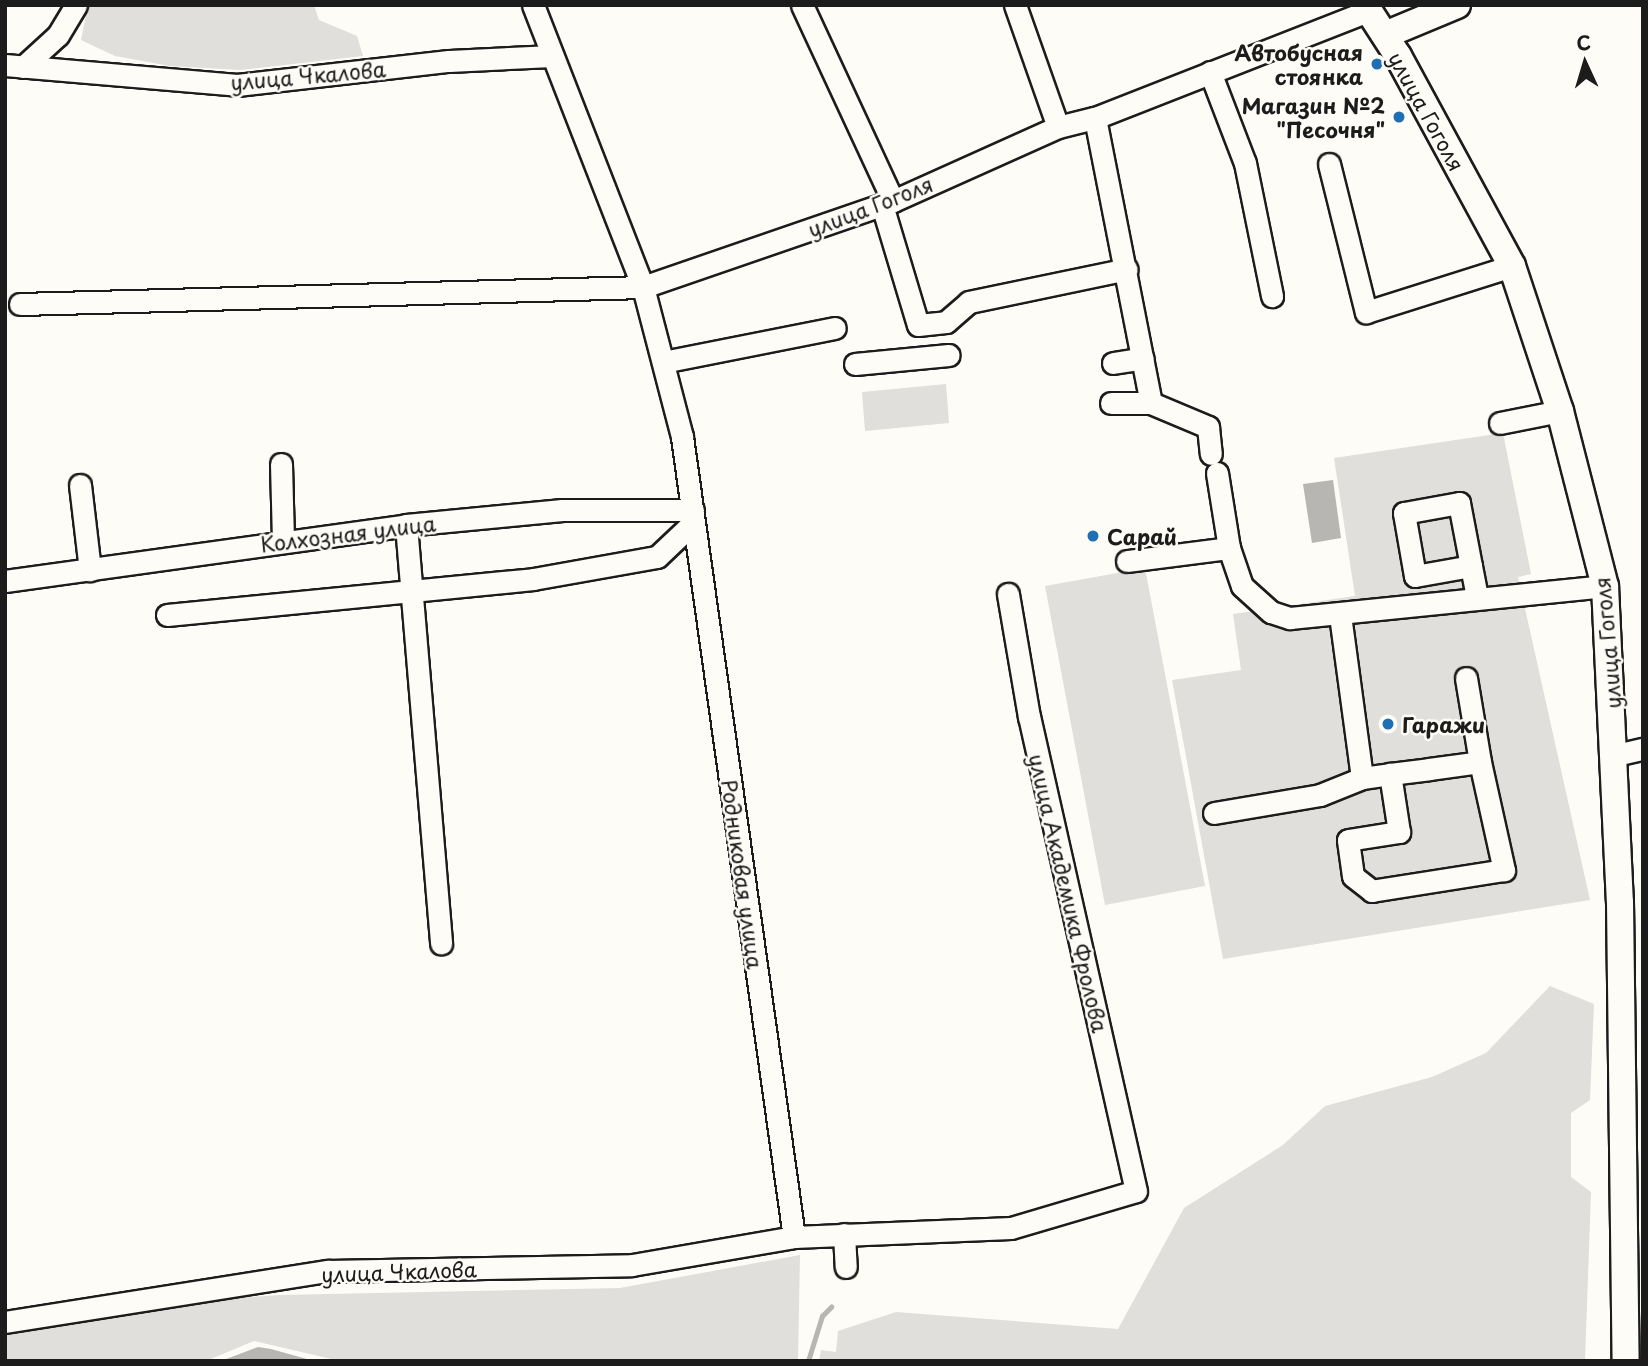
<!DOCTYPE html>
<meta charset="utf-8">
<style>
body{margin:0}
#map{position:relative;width:1648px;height:1366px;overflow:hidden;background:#fdfcf7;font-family:"Playpen Sans",sans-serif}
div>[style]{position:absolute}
.green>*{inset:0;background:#e0dfdb}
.water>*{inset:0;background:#b7b6b2}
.stream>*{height:4.5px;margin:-2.25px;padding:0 2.25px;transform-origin:2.25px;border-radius:2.25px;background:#b7b6b2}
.roads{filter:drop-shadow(2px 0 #1c1c1c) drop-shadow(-2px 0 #1c1c1c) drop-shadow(0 2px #1c1c1c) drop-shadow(0 -2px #1c1c1c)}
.minor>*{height:21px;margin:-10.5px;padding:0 10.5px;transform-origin:10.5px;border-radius:10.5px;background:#fdfcf7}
.major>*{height:26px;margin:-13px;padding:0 13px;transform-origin:13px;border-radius:13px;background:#fdfcf7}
.dots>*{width:19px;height:19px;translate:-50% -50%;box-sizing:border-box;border:4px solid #fdfcf7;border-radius:50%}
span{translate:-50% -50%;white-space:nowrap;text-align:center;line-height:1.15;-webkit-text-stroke:5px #fdfcf7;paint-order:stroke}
.poi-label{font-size:21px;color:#1c1c1c;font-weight:700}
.right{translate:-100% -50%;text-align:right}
.left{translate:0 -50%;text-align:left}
.street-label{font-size:21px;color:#1c1c1c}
.frame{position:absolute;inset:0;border:7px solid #1c1c1c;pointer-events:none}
.north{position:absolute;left:1550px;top:28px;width:70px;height:70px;-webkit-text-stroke:5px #fdfcf7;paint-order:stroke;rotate:356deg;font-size:19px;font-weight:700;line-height:28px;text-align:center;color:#1c1c1c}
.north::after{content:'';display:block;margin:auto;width:24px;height:32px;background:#1c1c1c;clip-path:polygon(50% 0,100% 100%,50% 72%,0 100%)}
</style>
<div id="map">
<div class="green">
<div style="clip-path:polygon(88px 5px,314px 5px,319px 20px,357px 36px,363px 56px,240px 70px,170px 66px,115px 56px,81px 40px)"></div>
<div style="clip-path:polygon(946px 384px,949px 423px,865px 431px,862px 392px)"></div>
<div style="clip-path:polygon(1503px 433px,1531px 574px,1518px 577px,1590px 900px,1223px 959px,1172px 680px,1241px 670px,1233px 614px,1355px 596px,1334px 458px)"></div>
<div style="clip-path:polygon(1145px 568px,1205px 886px,1105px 905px,1045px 586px)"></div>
<div style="clip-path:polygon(1550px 986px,1594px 1004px,1590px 1100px,1571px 1113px,1571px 1177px,1591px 1192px,1585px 1361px,819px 1361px,821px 1350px,836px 1352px,838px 1331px,896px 1312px,1118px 1329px,1184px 1208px,1283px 1145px,1325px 1106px,1432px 1077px,1486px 1053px)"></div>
<div style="clip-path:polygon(800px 1255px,798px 1361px,340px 1361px,254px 1341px,206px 1361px,5px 1361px,5px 1324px,150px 1304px,280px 1295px,620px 1288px)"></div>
</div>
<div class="water">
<div style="clip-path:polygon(1333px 480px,1341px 538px,1312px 543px,1303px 484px)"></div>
<div style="clip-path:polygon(258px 1347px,271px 1349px,314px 1361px,221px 1361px)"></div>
</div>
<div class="stream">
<div style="left:808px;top:1361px;width:47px;rotate:-72.7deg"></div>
<div style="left:822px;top:1316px;width:13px;rotate:-45deg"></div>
</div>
<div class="roads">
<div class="minor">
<div style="left:533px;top:5px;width:303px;rotate:68.7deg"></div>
<div style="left:643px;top:287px;width:155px;rotate:75.4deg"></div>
<div style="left:682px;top:437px;width:808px;rotate:82.03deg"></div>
<div style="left:802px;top:5px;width:216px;rotate:65.1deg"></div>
<div style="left:1015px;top:5px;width:129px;rotate:70.6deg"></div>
<div style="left:5px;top:65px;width:233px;rotate:4.9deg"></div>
<div style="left:237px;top:85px;width:213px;rotate:-6.5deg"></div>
<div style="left:449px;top:61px;width:103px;rotate:-2.8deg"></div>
<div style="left:23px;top:67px;width:47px;rotate:-42.4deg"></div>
<div style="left:58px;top:35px;width:35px;rotate:-59deg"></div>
<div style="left:1210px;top:72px;width:97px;rotate:69deg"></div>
<div style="left:1245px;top:163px;width:136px;rotate:78.5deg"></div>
<div style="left:1095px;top:118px;width:290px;rotate:78.9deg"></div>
<div style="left:1151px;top:403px;width:62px;rotate:22.8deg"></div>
<div style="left:1208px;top:427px;width:27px;rotate:84deg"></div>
<div style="left:1329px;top:164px;width:153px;rotate:76deg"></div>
<div style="left:1366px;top:312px;width:153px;rotate:-17.5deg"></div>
<div style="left:882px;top:205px;width:125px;rotate:73.3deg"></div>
<div style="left:918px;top:325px;width:28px;rotate:-6deg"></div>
<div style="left:946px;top:322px;width:30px;rotate:-41deg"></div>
<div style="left:969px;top:302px;width:161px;rotate:-11.8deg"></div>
<div style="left:20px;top:304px;width:623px;rotate:-1.56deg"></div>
<div style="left:643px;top:287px;width:264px;rotate:-19deg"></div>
<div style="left:893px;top:201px;width:181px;rotate:-24.2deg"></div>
<div style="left:1058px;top:127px;width:38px;rotate:-14deg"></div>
<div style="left:1095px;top:118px;width:293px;rotate:-21.4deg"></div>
<div style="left:663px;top:362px;width:175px;rotate:-11.2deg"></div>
<div style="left:1113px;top:363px;width:30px;rotate:-9deg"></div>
<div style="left:855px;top:364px;width:94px;rotate:-5.5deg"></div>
<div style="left:1111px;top:403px;width:40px"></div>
<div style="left:1500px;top:423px;width:61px;rotate:-11.3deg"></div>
<div style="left:281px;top:464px;width:76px;rotate:88.5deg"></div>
<div style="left:1217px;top:473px;width:76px;rotate:80.9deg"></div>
<div style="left:1229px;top:548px;width:40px;rotate:71.1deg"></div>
<div style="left:1242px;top:586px;width:39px;rotate:42deg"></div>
<div style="left:1271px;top:612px;width:20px;rotate:18deg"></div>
<div style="left:1290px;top:618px;width:317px;rotate:-5.8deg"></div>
<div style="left:80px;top:485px;width:86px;rotate:83.3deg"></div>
<div style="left:406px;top:525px;width:420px;rotate:85.2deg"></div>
<div style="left:1127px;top:561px;width:103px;rotate:-7.3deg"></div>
<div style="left:1471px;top:566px;width:57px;rotate:169.9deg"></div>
<div style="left:1415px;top:576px;width:64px;rotate:-99.9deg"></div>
<div style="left:1404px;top:513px;width:56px;rotate:-10.3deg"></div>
<div style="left:1459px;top:503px;width:64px;rotate:79.2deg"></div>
<div style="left:1471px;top:566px;width:32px;rotate:79deg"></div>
<div style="left:5px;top:581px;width:405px;rotate:-7.9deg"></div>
<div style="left:406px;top:525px;width:157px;rotate:-5.5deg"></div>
<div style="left:562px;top:510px;width:131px"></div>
<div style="left:167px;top:615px;width:368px;rotate:-5.6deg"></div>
<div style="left:533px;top:579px;width:126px;rotate:-10.1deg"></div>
<div style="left:657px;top:557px;width:50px;rotate:-43.4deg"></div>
<div style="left:1340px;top:615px;width:164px;rotate:82.3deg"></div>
<div style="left:1362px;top:778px;width:28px;rotate:-8deg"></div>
<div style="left:1390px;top:774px;width:39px;rotate:-7deg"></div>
<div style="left:1429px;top:769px;width:51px;rotate:-7.8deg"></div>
<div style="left:1480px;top:762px;width:111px;rotate:77.5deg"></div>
<div style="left:1504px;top:870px;width:134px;rotate:171deg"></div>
<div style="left:1372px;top:891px;width:24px;rotate:-142deg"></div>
<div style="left:1353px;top:876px;width:36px;rotate:-98deg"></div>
<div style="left:1348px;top:840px;width:52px;rotate:-8.9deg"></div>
<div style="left:1399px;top:832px;width:59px;rotate:-98.8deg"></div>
<div style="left:1466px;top:678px;width:85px;rotate:80.5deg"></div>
<div style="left:1616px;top:755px;width:28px;rotate:-13deg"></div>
<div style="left:1214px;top:813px;width:108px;rotate:-9.6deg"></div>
<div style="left:1320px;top:795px;width:45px;rotate:-22deg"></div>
<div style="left:844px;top:1234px;width:33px;rotate:87deg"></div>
<div style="left:5px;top:1322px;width:327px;rotate:-9deg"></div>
<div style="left:328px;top:1271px;width:304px;rotate:-1.1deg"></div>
<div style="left:632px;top:1265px;width:164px;rotate:-9.8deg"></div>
<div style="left:794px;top:1237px;width:217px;rotate:-2.4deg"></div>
<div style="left:1011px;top:1228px;width:130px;rotate:-16.5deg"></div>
<div style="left:1136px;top:1191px;width:486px;rotate:-102.7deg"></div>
<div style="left:1029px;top:717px;width:125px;rotate:-99.7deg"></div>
</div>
<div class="major">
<div style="left:1365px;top:5px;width:61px;rotate:57.1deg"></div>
<div style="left:1398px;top:56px;width:239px;rotate:61.5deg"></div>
<div style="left:1512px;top:266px;width:153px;rotate:71.7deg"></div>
<div style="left:1560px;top:411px;width:181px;rotate:75.6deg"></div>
<div style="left:1605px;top:586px;width:316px;rotate:87.3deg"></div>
<div style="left:1620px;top:902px;width:459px;rotate:89.3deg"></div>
<div style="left:1385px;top:35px;width:78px;rotate:-22.6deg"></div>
</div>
</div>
<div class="dots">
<div style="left:1377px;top:64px;background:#1f6fb2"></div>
<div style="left:1399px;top:117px;background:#1f6fb2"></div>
<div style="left:1093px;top:536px;background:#1f6fb2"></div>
<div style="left:1388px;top:724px;background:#1f6fb2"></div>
</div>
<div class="poi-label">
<span class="right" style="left:1363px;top:64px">Автобусная<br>стоянка</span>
<span class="right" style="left:1385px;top:117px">Магазин №2<br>"Песочня"</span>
<span class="left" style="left:1107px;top:536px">Сарай</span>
<span class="left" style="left:1402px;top:724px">Гаражи</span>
</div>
<div class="street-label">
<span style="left:308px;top:75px;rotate:-5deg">улица Чкалова</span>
<span style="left:1427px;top:111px;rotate:61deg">улица Гоголя</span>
<span style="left:870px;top:206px;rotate:-21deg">улица Гоголя</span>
<span style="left:348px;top:533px;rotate:-7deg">Колхозная улица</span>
<span style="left:1607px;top:643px;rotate:-95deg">улица Гоголя</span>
<span style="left:743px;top:874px;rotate:82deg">Родниковая улица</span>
<span style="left:1069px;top:893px;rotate:77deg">улица Академика Фролова</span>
<span style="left:399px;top:1271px;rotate:-2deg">улица Чкалова</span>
</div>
<div class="frame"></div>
<div class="north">С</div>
</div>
